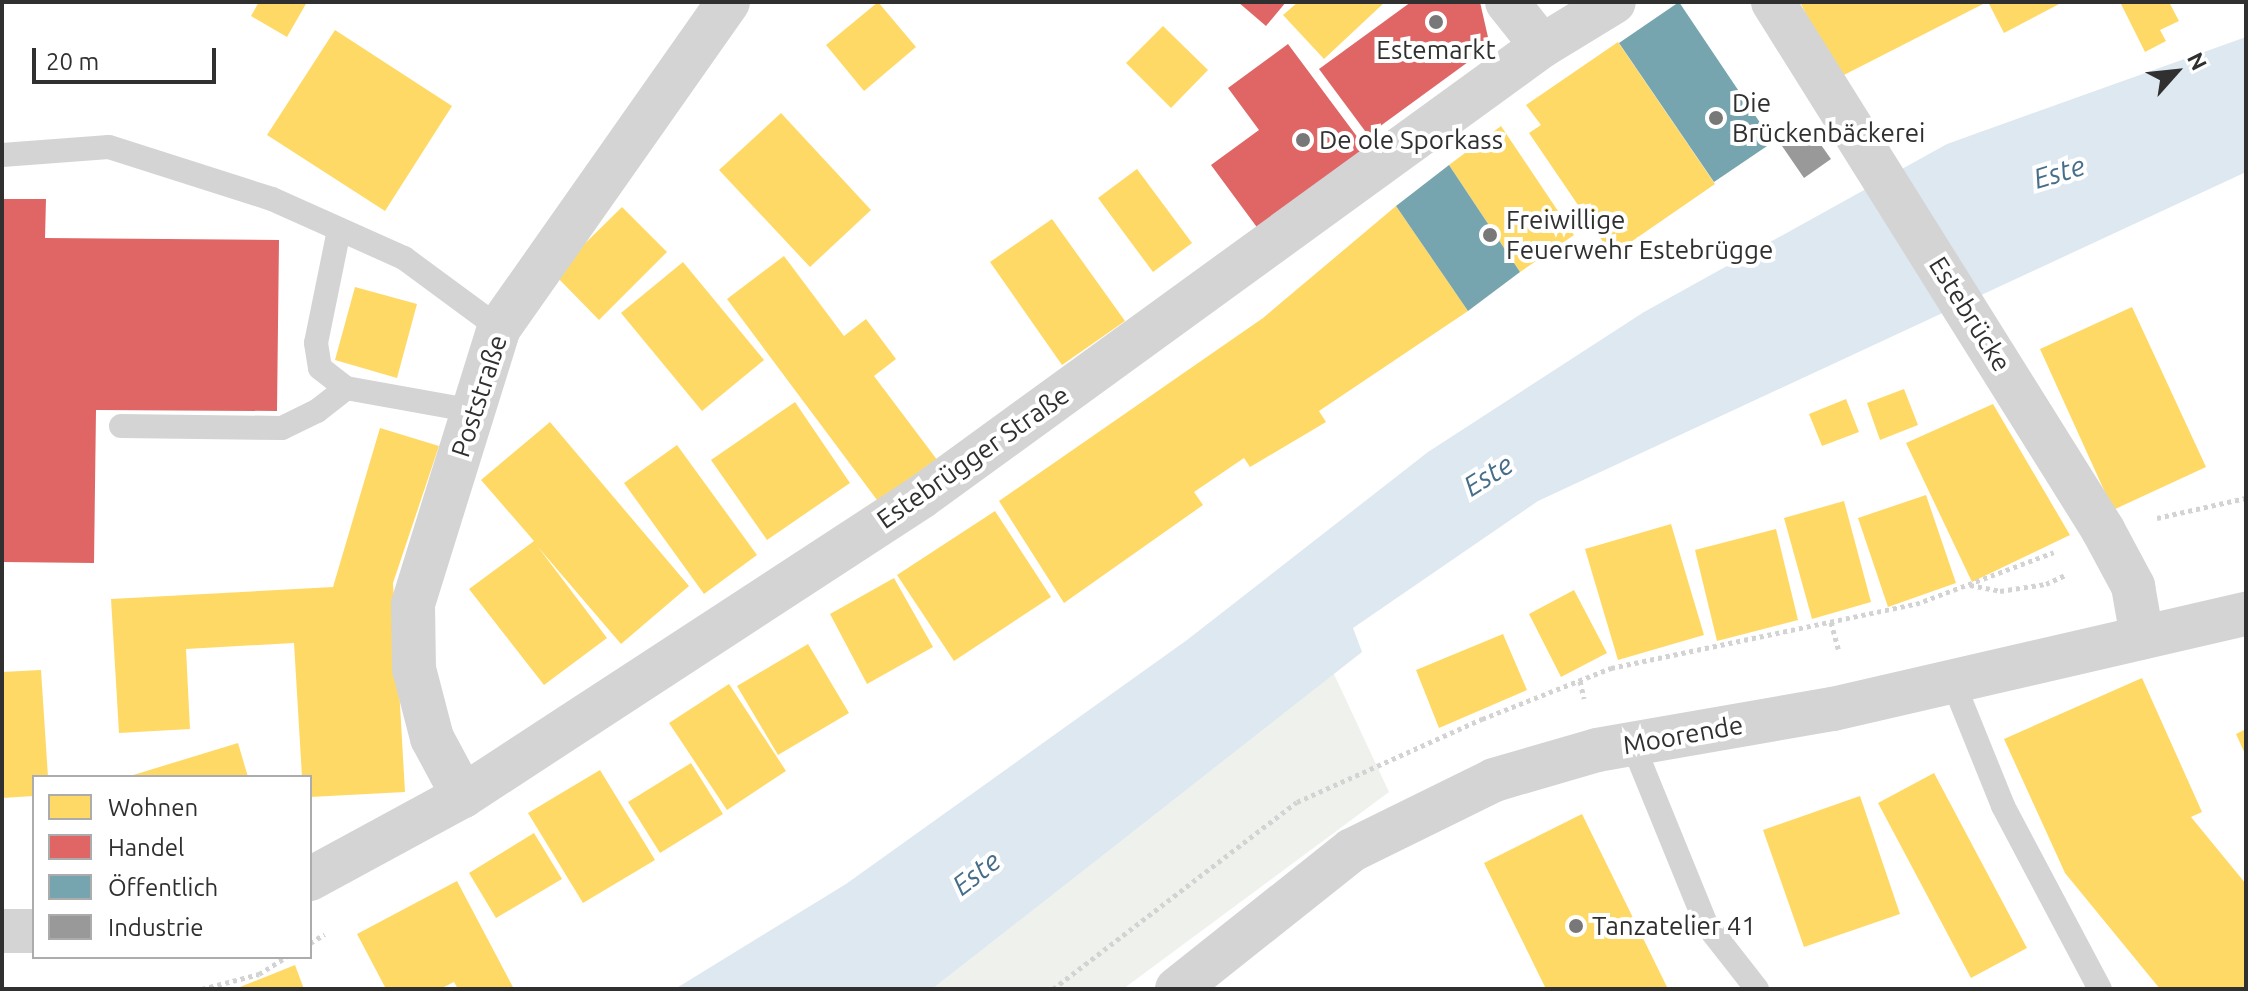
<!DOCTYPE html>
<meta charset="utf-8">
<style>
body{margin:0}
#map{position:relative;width:2248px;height:991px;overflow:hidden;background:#fff;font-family:Ubuntu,sans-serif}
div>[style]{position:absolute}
.green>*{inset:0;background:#eff2ec}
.water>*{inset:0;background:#dde8f0}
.homes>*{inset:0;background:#ffd966}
.shops>*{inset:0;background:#e06666}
.public>*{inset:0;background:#76a5af}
.industry>*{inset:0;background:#999}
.path>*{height:5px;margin-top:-2.5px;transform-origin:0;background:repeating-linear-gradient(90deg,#d3d3d3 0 4px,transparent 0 8px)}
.service>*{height:24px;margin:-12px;padding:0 12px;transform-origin:12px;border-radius:12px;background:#d4d4d4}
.minor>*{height:44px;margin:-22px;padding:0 22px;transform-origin:22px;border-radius:22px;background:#d4d4d4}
.tertiary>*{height:44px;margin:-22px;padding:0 22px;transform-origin:22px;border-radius:22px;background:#d4d4d4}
.dots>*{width:22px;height:22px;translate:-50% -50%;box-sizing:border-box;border:4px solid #fff;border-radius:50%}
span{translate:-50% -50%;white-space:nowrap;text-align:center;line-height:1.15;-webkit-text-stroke:8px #fff;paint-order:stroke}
.poi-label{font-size:26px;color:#303030}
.left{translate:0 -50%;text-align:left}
.street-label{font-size:26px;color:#303030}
.water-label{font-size:28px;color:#476e89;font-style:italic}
.frame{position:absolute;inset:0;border:4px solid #303030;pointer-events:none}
.legend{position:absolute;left:32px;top:775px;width:280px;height:184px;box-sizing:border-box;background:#fff;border:2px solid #acacac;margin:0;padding:10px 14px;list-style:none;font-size:24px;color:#303030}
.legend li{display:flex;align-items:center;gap:16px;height:40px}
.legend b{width:40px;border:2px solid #acacac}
.north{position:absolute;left:2136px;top:32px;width:80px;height:80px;-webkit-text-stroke:6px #fff;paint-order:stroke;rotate:63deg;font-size:22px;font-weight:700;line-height:32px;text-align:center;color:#303030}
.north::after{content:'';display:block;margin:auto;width:28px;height:36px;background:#303030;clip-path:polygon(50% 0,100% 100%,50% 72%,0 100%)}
.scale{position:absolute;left:32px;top:48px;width:184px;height:36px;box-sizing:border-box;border:4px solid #303030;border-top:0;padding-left:10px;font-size:24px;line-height:28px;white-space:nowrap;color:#303030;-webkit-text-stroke:6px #fff;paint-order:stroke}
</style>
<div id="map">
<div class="green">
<div style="clip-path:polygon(1333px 672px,1389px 792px,1123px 989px,932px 989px)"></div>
</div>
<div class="water">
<div style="clip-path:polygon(2246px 37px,2246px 172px,1538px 501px,1353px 628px,1362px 652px,932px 989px,675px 989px,846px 884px,1187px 640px,1428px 452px,1644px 312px,1947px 144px)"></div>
</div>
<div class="homes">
<div style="clip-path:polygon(259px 2px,307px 2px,287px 37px,251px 16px)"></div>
<div style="clip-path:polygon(878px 2px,916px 47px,864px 91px,826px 45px)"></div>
<div style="clip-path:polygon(1298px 2px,1385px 2px,1324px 59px,1283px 15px)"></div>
<div style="clip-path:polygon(1800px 2px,1987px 2px,1838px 78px)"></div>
<div style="clip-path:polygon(1988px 2px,2063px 2px,2004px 33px)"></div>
<div style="clip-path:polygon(2120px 2px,2169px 2px,2179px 21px,2160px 30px,2166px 41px,2145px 52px)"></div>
<div style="clip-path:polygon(1163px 26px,1208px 70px,1171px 108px,1126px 63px)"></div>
<div style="clip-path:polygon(335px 30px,452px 106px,385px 211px,267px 135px)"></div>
<div style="clip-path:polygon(1618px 42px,1715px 184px,1612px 255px,1529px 133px,1541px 125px,1526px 105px)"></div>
<div style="clip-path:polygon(781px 113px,871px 210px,810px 267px,719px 170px)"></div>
<div style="clip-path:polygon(1501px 126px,1574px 235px,1520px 272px,1449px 165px)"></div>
<div style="clip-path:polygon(1137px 169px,1192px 243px,1153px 272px,1098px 198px)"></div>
<div style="clip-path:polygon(1396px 206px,1468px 311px,1319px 411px,1326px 422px,1250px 467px,1244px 458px,1194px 492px,1203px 505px,1064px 603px,999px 501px,1263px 318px)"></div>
<div style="clip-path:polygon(622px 207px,667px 252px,599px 320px,554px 274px)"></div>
<div style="clip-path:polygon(1052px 219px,1125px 321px,1062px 365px,990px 262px)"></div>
<div style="clip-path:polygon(784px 256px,844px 336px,866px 319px,896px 359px,874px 376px,944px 469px,886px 512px,727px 299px)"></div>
<div style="clip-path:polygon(683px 262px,764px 360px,702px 411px,621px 313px)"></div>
<div style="clip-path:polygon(355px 287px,417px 304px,397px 378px,335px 360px)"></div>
<div style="clip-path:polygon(2132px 307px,2206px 467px,2113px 510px,2040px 349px)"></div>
<div style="clip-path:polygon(1904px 389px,1918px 425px,1880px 440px,1867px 403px)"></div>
<div style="clip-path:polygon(1846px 399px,1859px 432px,1822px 446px,1809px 414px)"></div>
<div style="clip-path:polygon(795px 402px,850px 483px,767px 540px,711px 460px)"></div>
<div style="clip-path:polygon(1993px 404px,2070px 535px,1972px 582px,1906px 443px)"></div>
<div style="clip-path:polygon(550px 422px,689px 586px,621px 644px,538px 547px,607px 638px,544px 685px,469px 589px,534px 541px,481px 480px)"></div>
<div style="clip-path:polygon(380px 428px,439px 446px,393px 583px,405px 792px,310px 797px,310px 777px,302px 777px,294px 643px,186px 649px,190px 729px,119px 733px,111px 599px,333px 587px)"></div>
<div style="clip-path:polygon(677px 445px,757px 555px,704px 594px,624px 483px)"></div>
<div style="clip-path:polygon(1926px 495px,1956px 583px,1888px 607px,1858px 518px)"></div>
<div style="clip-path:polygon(1844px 501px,1871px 602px,1812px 619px,1784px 518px)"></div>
<div style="clip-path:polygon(995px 511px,1051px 597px,954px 661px,897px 575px)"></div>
<div style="clip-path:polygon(1671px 524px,1704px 635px,1618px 660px,1585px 549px)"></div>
<div style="clip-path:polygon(1776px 529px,1798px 620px,1717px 641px,1695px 550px)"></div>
<div style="clip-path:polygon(894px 578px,933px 647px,867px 684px,830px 614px)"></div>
<div style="clip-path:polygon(1574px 590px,1607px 653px,1561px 677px,1529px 614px)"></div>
<div style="clip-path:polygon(1503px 634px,1527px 690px,1439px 728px,1416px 670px)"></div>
<div style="clip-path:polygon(808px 644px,849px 713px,778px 755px,737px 686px)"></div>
<div style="clip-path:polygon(41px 670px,48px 777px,34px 777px,34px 796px,2px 798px,2px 672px)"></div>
<div style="clip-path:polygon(2142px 678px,2202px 812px,2191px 817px,2246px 884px,2246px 989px,2160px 989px,2065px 873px,2004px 739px)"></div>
<div style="clip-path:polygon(729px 684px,786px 771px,727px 810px,669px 723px)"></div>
<div style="clip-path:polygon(2246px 729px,2246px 756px,2236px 734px)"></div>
<div style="clip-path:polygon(238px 743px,248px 777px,130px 777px,130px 776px)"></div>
<div style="clip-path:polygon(691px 763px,723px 814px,660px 853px,628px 802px)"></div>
<div style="clip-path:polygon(600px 770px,655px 860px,583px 903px,528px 813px)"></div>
<div style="clip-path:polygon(1934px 773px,2027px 948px,1971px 978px,1878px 803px)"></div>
<div style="clip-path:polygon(1860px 796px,1900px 914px,1804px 947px,1763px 830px)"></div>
<div style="clip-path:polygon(1582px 814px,1668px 989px,1546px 989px,1484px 863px)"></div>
<div style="clip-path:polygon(534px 833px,562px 879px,496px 918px,469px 873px)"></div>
<div style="clip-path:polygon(457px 881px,514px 989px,458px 989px,454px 982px,440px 989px,386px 989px,357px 934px)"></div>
<div style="clip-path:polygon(295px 965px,304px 989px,235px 989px)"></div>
</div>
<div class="shops">
<div style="clip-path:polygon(1238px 2px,1286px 2px,1266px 26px)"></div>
<div style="clip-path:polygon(1411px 2px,1480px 2px,1490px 46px,1368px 135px,1319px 69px)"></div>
<div style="clip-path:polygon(1288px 44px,1367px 150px,1259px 230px,1211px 165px,1259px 130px,1228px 88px)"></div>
<div style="clip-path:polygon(2px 199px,46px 199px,45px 238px,279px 240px,277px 411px,96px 410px,94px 563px,2px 562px)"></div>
</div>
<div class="public">
<div style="clip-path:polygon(1679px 2px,1773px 142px,1714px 182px,1619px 43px)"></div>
<div style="clip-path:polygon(1449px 165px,1520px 272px,1468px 311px,1396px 206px)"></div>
</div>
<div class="industry">
<div style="clip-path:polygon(1809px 128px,1831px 159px,1804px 178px,1782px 146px)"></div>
</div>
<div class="path">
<div style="left:2157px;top:518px;width:91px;rotate:-12.7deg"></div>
<div style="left:1970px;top:585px;width:31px;rotate:11deg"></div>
<div style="left:2000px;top:591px;width:47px;rotate:-8.7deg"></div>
<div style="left:2046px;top:584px;width:21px;rotate:-25deg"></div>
<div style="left:1831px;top:622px;width:31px;rotate:75deg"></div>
<div style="left:1580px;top:681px;width:18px;rotate:77deg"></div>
<div style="left:310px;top:943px;width:17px;rotate:-31deg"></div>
<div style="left:202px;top:989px;width:59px;rotate:-14.7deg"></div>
<div style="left:259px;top:974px;width:32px;rotate:-32deg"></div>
<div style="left:1053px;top:989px;width:307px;rotate:-37.5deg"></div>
<div style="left:1297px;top:802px;width:203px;rotate:-24.2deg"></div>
<div style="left:1482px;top:719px;width:139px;rotate:-21.6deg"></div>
<div style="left:1611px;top:668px;width:312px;rotate:-11.9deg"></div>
<div style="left:1916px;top:604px;width:147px;rotate:-20.6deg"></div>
</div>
<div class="service">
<div style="left:2px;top:155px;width:107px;rotate:-4.3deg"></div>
<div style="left:109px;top:147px;width:171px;rotate:17.7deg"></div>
<div style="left:272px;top:199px;width:145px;rotate:24.1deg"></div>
<div style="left:404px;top:258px;width:118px;rotate:36.4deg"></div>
<div style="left:339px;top:230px;width:115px;rotate:101.5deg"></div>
<div style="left:316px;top:343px;width:25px;rotate:81deg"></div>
<div style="left:320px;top:368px;width:33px;rotate:38deg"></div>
<div style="left:346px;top:388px;width:130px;rotate:10.2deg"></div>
<div style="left:121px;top:426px;width:161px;rotate:0.7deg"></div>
<div style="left:282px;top:428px;width:39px;rotate:-26deg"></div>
<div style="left:317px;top:411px;width:37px;rotate:-38deg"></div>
<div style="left:1953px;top:682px;width:134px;rotate:68deg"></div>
<div style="left:2003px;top:806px;width:207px;rotate:62.1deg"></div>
<div style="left:1633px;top:745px;width:193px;rotate:67.8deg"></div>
<div style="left:1706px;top:924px;width:83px;rotate:51.9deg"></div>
</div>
<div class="minor">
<div style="left:1507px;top:2px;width:56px;rotate:51.5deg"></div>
<div style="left:1773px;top:2px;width:623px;rotate:57.99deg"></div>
<div style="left:2103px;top:530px;width:64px;rotate:61.8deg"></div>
<div style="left:2133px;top:586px;width:52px;rotate:80deg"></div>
<div style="left:463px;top:796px;width:66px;rotate:-118.1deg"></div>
<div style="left:432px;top:738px;width:71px;rotate:-104.6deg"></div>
<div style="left:414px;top:669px;width:65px;rotate:-90.9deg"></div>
<div style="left:413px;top:604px;width:289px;rotate:-72.7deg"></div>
<div style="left:499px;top:328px;width:398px;rotate:-54.9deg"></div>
<div style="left:310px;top:879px;width:174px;rotate:-28.5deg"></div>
<div style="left:463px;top:796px;width:547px;rotate:-33.14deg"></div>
<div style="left:921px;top:497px;width:767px;rotate:-35.99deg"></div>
<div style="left:1542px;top:46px;width:84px;rotate:-31.4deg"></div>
<div style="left:2px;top:931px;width:32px"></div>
</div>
<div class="tertiary">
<div style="left:1177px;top:989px;width:223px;rotate:-38.5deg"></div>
<div style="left:1352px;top:850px;width:158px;rotate:-26.2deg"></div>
<div style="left:1494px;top:780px;width:107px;rotate:-16.2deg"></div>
<div style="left:1597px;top:750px;width:240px;rotate:-9.9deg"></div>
<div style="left:1833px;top:709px;width:424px;rotate:-13deg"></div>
</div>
<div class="dots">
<div style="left:1436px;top:22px;background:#787878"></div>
<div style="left:1716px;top:118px;background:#787878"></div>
<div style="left:1303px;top:140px;background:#787878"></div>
<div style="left:1490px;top:235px;background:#787878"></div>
<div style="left:1576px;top:926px;background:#787878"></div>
</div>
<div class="poi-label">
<span style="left:1436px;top:50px">Estemarkt</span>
<span class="left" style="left:1732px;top:118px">Die<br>Brückenbäckerei</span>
<span class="left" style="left:1319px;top:140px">De ole Sporkass</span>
<span class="left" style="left:1506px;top:235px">Freiwillige<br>Feuerwehr Estebrügge</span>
<span class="left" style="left:1592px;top:926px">Tanzatelier 41</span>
</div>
<div class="street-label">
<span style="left:1970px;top:314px;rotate:58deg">Estebrücke</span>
<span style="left:479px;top:396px;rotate:-72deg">Poststraße</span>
<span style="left:973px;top:457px;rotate:-35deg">Estebrügger Straße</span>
<span style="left:1683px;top:735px;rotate:-10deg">Moorende</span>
</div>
<div class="water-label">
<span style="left:2059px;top:172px;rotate:-17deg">Este</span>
<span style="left:1488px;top:475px;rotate:-32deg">Este</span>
<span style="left:976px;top:873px;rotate:-38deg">Este</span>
</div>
<div class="frame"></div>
<ul class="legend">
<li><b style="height:22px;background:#ffd966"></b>Wohnen</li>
<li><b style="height:22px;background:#e06666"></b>Handel</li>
<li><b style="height:22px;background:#76a5af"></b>Öffentlich</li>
<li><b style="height:22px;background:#999"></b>Industrie</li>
</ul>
<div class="north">N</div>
<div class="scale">20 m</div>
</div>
